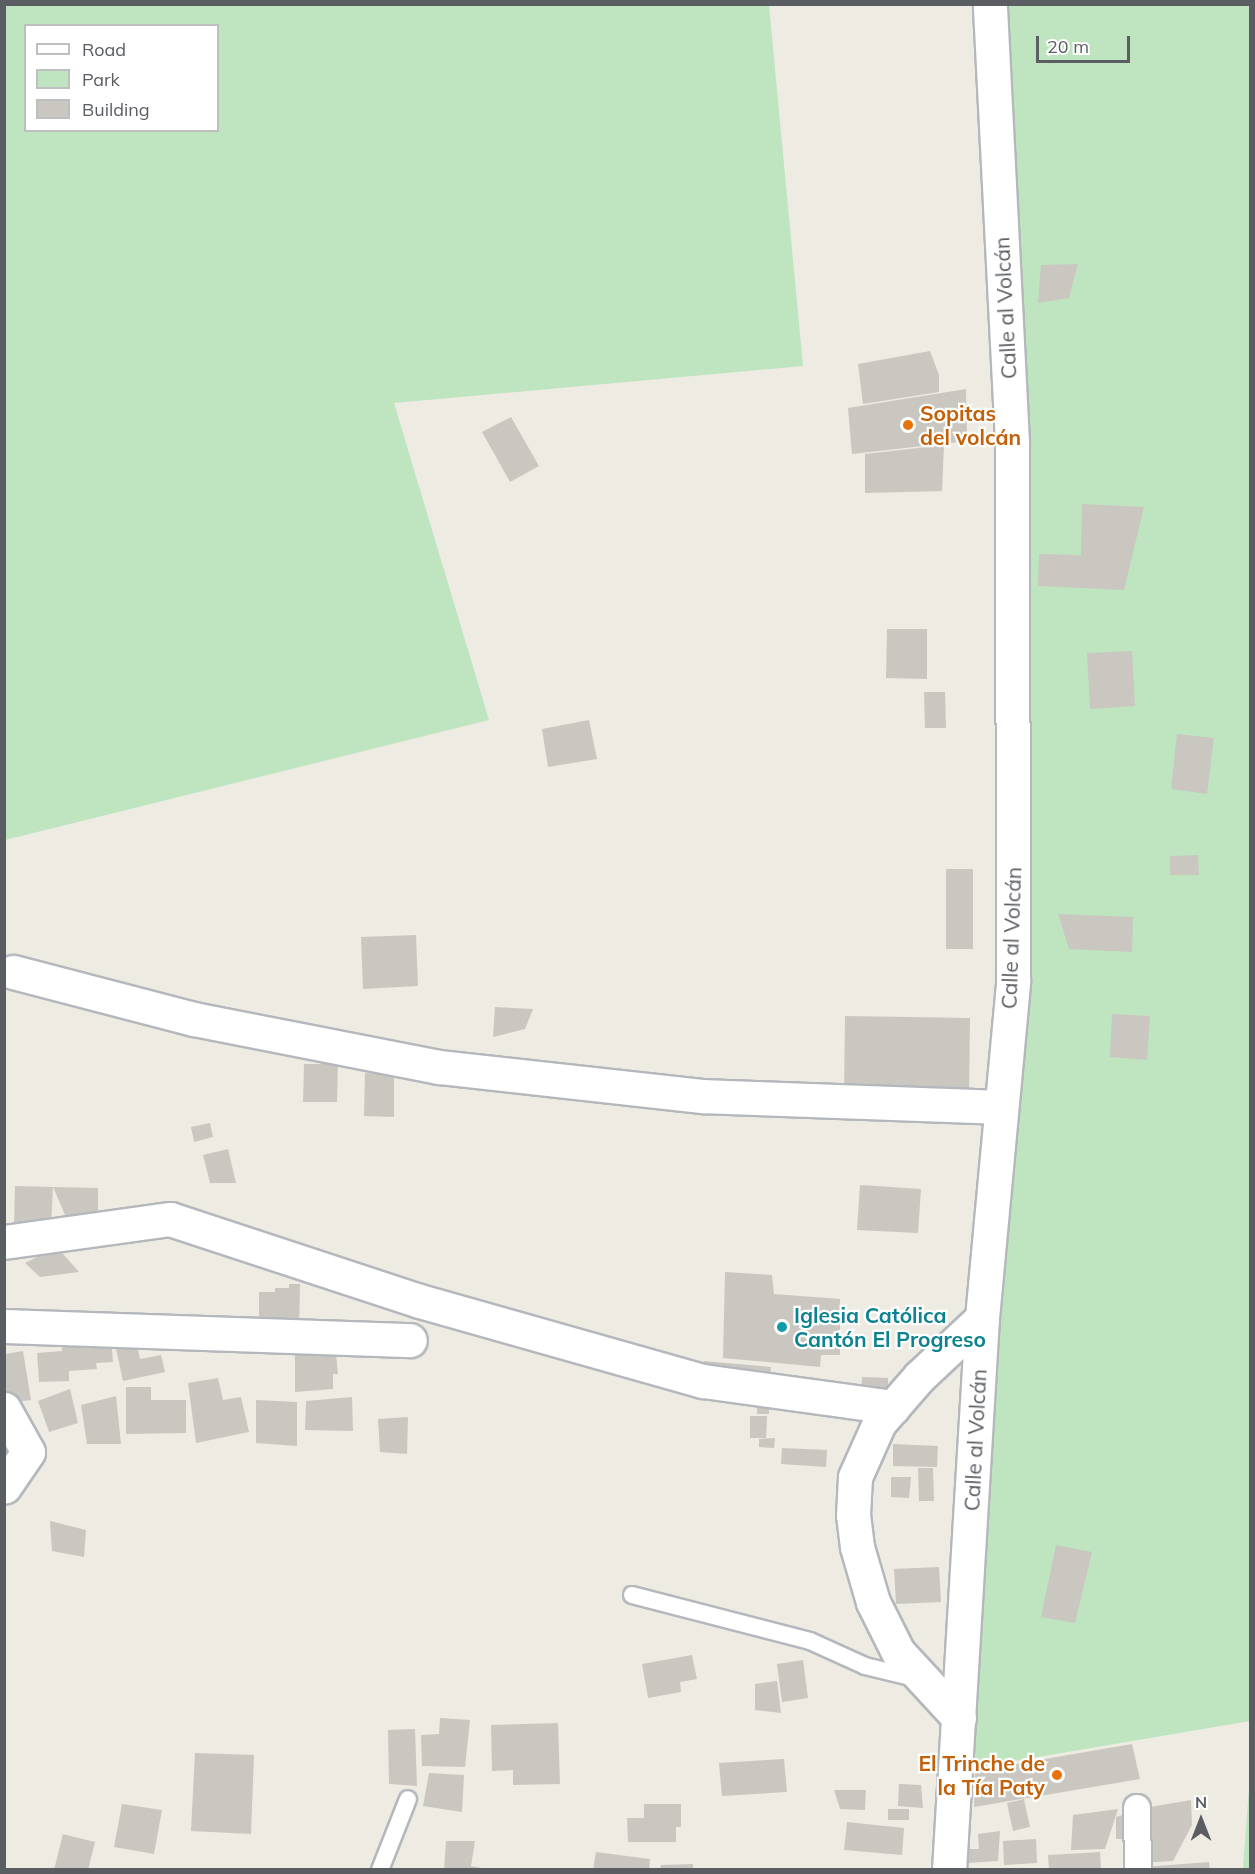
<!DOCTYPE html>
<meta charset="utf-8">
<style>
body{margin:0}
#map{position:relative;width:1255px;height:1874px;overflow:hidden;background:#edebe2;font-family:Mulish,sans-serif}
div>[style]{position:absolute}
.green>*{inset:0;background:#bee5bf}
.building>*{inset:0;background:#cac7c1}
.roads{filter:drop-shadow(2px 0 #b4b8bc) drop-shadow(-2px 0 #b4b8bc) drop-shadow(0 2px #b4b8bc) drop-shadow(0 -2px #b4b8bc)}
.service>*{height:16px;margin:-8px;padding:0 8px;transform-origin:8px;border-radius:8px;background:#fff}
.pedestrian>*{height:26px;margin:-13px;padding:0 13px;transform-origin:13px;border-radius:13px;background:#fff}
.minor>*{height:33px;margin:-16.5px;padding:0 16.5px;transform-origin:16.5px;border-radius:16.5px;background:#fff}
.tertiary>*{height:33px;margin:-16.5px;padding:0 16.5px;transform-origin:16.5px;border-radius:16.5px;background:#fff}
.dots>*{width:16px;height:16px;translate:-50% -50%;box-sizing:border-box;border:3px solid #fff;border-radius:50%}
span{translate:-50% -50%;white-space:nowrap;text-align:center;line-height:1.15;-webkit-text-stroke:4.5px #fff;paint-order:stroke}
.street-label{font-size:21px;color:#5a5e63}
.food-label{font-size:21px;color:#c56008;font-weight:700}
.left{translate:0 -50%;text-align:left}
.right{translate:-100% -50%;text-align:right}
.culture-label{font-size:21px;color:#0d838f;font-weight:700}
.frame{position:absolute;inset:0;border:6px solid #5a5e63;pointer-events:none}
.legend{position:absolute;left:24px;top:24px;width:195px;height:108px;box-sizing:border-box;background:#fff;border:2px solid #bdbfc1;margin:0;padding:8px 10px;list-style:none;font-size:18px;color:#5a5e63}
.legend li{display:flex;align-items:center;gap:12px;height:30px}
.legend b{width:30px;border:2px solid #bdbfc1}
.north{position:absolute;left:1171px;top:1790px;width:60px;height:60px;-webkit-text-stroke:4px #fff;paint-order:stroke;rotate:0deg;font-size:16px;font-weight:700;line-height:24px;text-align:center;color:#5a5e63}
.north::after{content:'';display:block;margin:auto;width:21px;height:27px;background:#5a5e63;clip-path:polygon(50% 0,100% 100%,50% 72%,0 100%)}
.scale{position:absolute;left:1036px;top:36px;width:94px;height:27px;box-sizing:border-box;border:3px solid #5a5e63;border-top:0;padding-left:8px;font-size:18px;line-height:21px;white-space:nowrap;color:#5a5e63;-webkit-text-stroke:4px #fff;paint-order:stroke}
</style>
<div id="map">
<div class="green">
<div style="clip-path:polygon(evenodd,4px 5px,769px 5px,803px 366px,394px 403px,489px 720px,5px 840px,4px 5px,26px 26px,218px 26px,218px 130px,26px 130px,26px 26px)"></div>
<div style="clip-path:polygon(990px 5px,1250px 5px,1250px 1721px,955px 1771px,1013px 981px)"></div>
<div style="clip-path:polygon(1250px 1776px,1250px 1869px,1243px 1869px)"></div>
</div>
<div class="building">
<div style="clip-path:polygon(1078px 264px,1069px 298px,1038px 303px,1041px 265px)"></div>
<div style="clip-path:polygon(930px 351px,939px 375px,939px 392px,863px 404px,858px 364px)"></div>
<div style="clip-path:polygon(966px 389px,967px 441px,852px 454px,848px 408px)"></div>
<div style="clip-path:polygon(511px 417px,539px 466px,510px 482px,482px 432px)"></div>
<div style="clip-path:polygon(944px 445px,942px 491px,865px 493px,865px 454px)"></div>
<div style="clip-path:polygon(1082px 504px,1144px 507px,1124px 590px,1038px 586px,1039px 554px,1081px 555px)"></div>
<div style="clip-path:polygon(887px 629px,927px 629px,927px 679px,886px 678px)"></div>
<div style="clip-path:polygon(1132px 651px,1135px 706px,1090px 709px,1087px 653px)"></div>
<div style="clip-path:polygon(924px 692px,945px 692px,946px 728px,925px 728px)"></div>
<div style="clip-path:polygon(589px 720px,597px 759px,548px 767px,542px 729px)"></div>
<div style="clip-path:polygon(1177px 734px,1214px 738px,1207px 794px,1171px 789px)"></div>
<div style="clip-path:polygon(1198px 855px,1199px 875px,1170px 875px,1170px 856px)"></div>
<div style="clip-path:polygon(946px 869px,973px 869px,973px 949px,946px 949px)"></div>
<div style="clip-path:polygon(1058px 914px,1133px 917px,1132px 952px,1069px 949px)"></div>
<div style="clip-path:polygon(416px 935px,418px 986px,363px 989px,361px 937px)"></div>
<div style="clip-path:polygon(495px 1007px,533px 1009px,525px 1029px,493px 1037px)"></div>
<div style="clip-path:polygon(1112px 1014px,1150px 1016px,1147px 1060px,1110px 1057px)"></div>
<div style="clip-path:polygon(845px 1016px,970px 1018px,969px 1098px,844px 1096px)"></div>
<div style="clip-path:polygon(304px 1064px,338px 1064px,337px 1102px,303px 1102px)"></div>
<div style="clip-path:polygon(365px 1073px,394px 1074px,394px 1117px,364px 1116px)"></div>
<div style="clip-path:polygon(210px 1123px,213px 1137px,194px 1142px,191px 1127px)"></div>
<div style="clip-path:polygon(228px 1149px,236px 1183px,210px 1183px,203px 1155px)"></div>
<div style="clip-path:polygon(860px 1185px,921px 1189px,918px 1233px,857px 1230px)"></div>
<div style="clip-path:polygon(15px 1186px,53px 1187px,51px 1226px,14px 1224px)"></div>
<div style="clip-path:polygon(53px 1187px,98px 1188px,98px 1218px,66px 1217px)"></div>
<div style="clip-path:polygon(57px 1247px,79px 1272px,40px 1277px,25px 1263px)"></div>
<div style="clip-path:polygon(725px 1272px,772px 1275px,774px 1294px,840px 1299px,840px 1355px,821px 1355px,820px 1367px,723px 1358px)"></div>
<div style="clip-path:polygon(289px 1284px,300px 1284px,299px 1332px,259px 1331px,259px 1292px,275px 1292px,275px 1288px,289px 1288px)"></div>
<div style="clip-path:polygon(111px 1338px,113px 1362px,96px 1363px,97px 1369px,69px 1371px,69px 1381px,39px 1382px,37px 1353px,62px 1351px,61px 1340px)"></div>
<div style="clip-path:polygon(295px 1343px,335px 1343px,338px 1374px,333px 1374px,333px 1389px,295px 1392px)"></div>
<div style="clip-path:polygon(137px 1345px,140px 1359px,161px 1355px,165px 1372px,123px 1381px,116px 1349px)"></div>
<div style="clip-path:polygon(23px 1351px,31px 1400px,11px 1403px,5px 1393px,5px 1354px)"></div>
<div style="clip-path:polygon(704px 1361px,771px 1367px,770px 1380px,703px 1375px)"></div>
<div style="clip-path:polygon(862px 1377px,888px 1378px,888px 1394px,861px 1393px)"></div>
<div style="clip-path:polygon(218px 1378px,223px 1400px,241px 1397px,249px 1432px,196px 1443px,188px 1383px)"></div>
<div style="clip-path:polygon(126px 1387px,151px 1387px,151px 1400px,186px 1400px,186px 1433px,126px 1434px)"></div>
<div style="clip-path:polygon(70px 1389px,78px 1423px,49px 1432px,38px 1401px)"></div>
<div style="clip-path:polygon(116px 1396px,121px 1444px,87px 1444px,81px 1405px)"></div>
<div style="clip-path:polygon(352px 1397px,353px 1431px,305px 1430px,306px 1401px)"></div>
<div style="clip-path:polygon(256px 1400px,297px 1402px,297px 1446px,256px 1443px)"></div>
<div style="clip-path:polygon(757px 1402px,769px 1402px,769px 1414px,757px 1414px)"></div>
<div style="clip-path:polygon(750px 1416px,767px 1416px,766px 1438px,750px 1438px)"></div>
<div style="clip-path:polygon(408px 1417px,407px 1454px,380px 1452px,378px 1419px)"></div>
<div style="clip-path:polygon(775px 1438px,774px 1448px,759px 1447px,759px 1439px)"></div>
<div style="clip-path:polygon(893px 1444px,938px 1446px,937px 1467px,893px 1466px)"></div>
<div style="clip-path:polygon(782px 1448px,827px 1450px,826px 1467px,781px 1464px)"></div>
<div style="clip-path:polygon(918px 1468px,933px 1468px,934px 1501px,919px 1501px)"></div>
<div style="clip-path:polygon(891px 1477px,911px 1477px,909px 1498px,891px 1497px)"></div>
<div style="clip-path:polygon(50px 1521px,86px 1530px,84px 1557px,52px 1551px)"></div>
<div style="clip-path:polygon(1056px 1545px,1092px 1552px,1075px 1623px,1041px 1617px)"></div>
<div style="clip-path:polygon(939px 1567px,941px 1602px,896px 1604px,894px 1569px)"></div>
<div style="clip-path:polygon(692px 1655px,697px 1679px,680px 1682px,681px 1692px,648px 1698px,642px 1664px)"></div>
<div style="clip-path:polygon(803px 1660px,808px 1698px,782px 1702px,777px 1664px)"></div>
<div style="clip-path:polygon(777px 1681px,781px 1713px,755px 1710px,755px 1684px)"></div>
<div style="clip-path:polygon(440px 1718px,470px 1720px,465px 1767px,422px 1766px,421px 1735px,439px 1734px)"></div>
<div style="clip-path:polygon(558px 1723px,560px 1784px,513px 1785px,513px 1770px,492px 1771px,491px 1725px)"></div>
<div style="clip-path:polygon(415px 1729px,417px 1786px,389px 1784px,388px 1730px)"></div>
<div style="clip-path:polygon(1132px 1744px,1140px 1779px,974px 1807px,975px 1771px)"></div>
<div style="clip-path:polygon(195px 1753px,254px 1755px,251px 1834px,191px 1831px)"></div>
<div style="clip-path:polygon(784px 1759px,787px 1792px,722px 1796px,719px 1763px)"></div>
<div style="clip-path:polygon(429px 1773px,464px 1775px,462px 1812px,423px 1806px)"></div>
<div style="clip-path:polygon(899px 1784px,921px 1785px,923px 1808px,898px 1806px)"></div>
<div style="clip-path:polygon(834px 1790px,866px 1790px,865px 1810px,840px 1809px)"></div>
<div style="clip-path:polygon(1024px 1799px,1030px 1827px,1013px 1831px,1007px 1803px)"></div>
<div style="clip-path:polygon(1191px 1800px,1192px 1825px,1173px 1861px,1141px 1863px,1138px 1809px)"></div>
<div style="clip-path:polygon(122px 1804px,162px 1810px,154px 1854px,114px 1847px)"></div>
<div style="clip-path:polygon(644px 1804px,681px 1804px,681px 1827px,676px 1827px,676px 1842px,628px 1842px,627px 1818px,644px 1818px)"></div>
<div style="clip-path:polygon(888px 1809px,909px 1809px,909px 1820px,888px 1820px)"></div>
<div style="clip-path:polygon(1118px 1809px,1105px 1849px,1071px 1850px,1073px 1815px)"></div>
<div style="clip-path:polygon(1136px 1811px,1135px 1839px,1116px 1839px,1116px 1817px)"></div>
<div style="clip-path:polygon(847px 1822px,904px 1828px,902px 1855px,844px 1850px)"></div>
<div style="clip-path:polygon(1000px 1831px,998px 1861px,968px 1863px,966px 1849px,979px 1849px,978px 1834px)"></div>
<div style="clip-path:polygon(63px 1834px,95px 1842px,88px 1870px,54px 1870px)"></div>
<div style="clip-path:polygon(1036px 1839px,1037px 1863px,1004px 1865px,1003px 1841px)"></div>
<div style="clip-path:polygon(446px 1841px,475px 1841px,471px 1866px,492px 1870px,444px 1870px)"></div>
<div style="clip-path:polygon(596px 1852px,650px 1859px,649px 1870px,593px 1870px)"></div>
<div style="clip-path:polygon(1100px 1852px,1101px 1870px,1049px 1870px,1048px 1855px)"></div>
<div style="clip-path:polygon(1209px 1862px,1210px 1870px,1144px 1870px,1143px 1867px)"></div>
<div style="clip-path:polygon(693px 1864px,693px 1870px,660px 1870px,661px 1865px)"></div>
</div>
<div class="roads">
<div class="service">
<div style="left:632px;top:1595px;width:184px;rotate:14.5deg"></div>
<div style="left:810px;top:1641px;width:60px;rotate:24.4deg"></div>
<div style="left:865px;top:1666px;width:51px;rotate:13.5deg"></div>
<div style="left:380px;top:1870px;width:76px;rotate:-68.5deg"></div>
</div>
<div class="pedestrian">
<div style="left:1137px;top:1808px;width:62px;rotate:89.1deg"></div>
</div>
<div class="minor">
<div style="left:13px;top:972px;width:187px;rotate:14.6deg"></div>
<div style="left:194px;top:1019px;width:250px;rotate:11.1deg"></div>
<div style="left:439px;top:1067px;width:266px;rotate:6.3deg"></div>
<div style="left:703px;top:1096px;width:297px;rotate:2.1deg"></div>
<div style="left:4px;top:1242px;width:168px;rotate:-7.9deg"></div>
<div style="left:170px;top:1219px;width:263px;rotate:18.2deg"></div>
<div style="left:420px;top:1301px;width:294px;rotate:15.8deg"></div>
<div style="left:703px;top:1381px;width:192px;rotate:7.8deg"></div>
<div style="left:4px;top:1326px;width:406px;rotate:2deg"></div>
<div style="left:4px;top:1409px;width:49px;rotate:60.8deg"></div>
<div style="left:28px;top:1452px;width:42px;rotate:124.4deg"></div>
<div style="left:959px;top:1718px;width:90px;rotate:-132.7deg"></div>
<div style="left:898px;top:1652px;width:56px;rotate:-116.6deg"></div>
<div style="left:873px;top:1602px;width:57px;rotate:-106.2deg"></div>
<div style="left:857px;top:1547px;width:32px;rotate:-97deg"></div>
<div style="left:853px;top:1515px;width:38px;rotate:-87deg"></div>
<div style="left:855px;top:1477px;width:59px;rotate:-66deg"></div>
<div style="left:879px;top:1423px;width:61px;rotate:-49deg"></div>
<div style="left:919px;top:1377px;width:86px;rotate:-43.1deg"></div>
</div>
<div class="tertiary">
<div style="left:949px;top:1870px;width:553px;rotate:-86.58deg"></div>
<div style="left:982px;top:1318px;width:338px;rotate:-84.7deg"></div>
<div style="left:1013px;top:981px;width:539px;rotate:-90.11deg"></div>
<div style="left:1012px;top:442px;width:439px;rotate:-92.9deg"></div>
</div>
</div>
<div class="dots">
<div style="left:908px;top:425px;background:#e8710a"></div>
<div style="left:782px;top:1327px;background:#0f9aa8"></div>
<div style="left:1057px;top:1775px;background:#e8710a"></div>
</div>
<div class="street-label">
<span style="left:1005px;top:308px;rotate:-93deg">Calle al Volcán</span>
<span style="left:1011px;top:938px;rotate:-88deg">Calle al Volcán</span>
<span style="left:975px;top:1440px;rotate:-87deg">Calle al Volcán</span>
</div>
<div class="food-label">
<span class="left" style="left:920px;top:425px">Sopitas<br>del volcán</span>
<span class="right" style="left:1045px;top:1775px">El Trinche de<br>la Tía Paty</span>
</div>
<div class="culture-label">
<span class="left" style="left:794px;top:1327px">Iglesia Católica<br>Cantón El Progreso</span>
</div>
<div class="frame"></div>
<ul class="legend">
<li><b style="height:8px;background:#fff"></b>Road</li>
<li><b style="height:16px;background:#bee5bf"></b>Park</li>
<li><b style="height:16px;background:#cac7c1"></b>Building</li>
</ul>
<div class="north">N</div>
<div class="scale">20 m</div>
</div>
